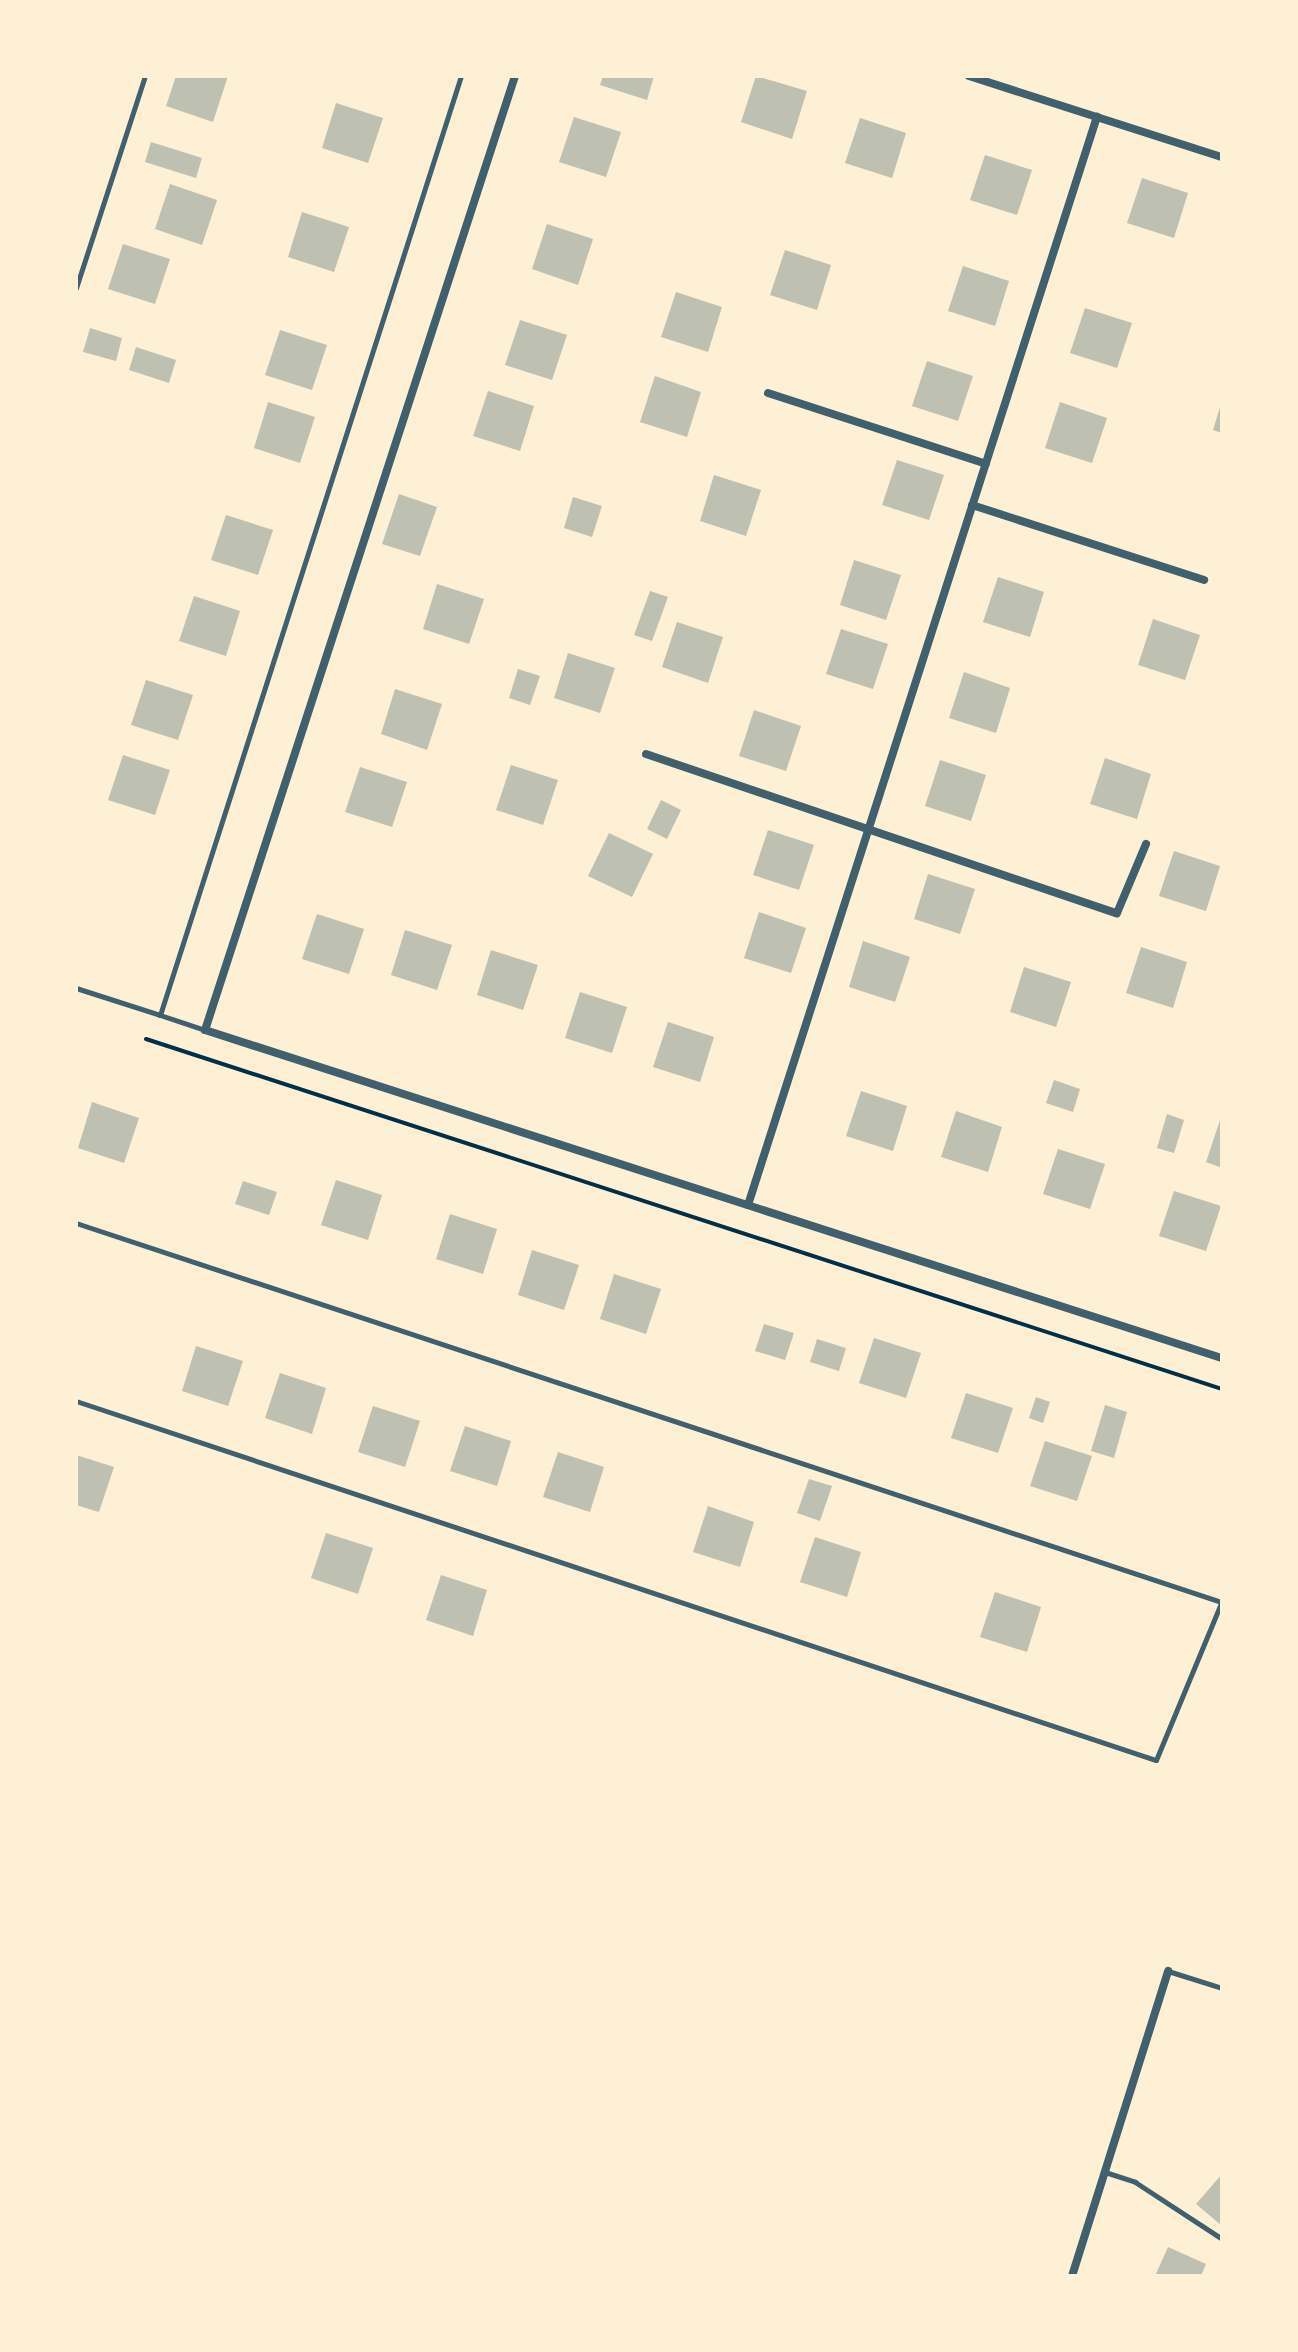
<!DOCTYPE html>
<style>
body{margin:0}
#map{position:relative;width:1298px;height:2352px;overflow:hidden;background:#fdf0d5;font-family:Inter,sans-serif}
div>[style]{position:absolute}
.building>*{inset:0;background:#bec0b2}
.path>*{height:4px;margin:-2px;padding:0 2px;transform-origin:2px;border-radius:2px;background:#003049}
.service>*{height:5px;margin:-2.5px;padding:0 2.5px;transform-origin:2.5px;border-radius:2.5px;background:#3f606c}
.minor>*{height:8px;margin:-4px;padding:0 4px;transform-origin:4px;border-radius:4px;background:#3f606c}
span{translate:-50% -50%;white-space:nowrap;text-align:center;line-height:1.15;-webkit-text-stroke:8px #fdf0d5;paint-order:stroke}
.frame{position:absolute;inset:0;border:78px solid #fdf0d5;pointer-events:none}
</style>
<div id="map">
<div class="building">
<div style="clip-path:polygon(176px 76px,228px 76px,213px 122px,166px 106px)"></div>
<div style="clip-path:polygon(603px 76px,654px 76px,647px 100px,600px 85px)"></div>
<div style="clip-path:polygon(756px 76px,807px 91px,792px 139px,741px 122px)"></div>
<div style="clip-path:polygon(336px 103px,383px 118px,368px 163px,322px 148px)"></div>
<div style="clip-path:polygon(574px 117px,621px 132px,606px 177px,559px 162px)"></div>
<div style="clip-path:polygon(860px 118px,906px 133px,892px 178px,845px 163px)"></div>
<div style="clip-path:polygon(151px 142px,202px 158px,196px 178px,145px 162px)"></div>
<div style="clip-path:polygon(985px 155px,1032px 170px,1017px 215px,970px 200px)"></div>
<div style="clip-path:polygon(1142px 178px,1188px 193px,1174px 238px,1127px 223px)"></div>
<div style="clip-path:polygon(170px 184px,217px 200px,202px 245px,155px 229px)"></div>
<div style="clip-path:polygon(302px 212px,349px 227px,334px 272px,288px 257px)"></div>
<div style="clip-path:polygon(547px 224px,593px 239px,578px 285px,532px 269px)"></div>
<div style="clip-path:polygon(123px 244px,170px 259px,155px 304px,108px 289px)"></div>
<div style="clip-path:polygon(785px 250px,831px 265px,817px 310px,770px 295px)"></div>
<div style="clip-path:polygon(963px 266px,1009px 281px,995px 326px,948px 311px)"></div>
<div style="clip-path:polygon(676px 292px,722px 307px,708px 352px,661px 337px)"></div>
<div style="clip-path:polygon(1085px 308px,1132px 323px,1117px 368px,1070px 353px)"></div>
<div style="clip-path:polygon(520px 320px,567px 335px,552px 380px,505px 365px)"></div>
<div style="clip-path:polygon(90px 328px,122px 338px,116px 361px,83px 352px)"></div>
<div style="clip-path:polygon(280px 330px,327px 345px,312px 390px,265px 375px)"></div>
<div style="clip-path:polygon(136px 347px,176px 360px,169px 383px,129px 370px)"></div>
<div style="clip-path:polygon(927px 361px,973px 376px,958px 421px,912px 406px)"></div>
<div style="clip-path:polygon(655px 376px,701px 392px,687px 437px,640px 422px)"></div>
<div style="clip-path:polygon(488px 391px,534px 406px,520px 451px,473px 436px)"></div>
<div style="clip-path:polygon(268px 402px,315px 417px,300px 463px,254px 448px)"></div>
<div style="clip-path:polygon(1060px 402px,1107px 418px,1092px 463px,1045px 448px)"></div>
<div style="clip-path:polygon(1221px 404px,1222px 404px,1222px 433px,1213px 430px)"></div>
<div style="clip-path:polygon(897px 460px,944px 475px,929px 520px,882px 505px)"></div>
<div style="clip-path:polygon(714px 475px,761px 490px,746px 536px,700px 521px)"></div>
<div style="clip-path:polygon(399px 494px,437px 507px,420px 556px,382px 544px)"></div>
<div style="clip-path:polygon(573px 497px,602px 506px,592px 537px,564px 528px)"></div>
<div style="clip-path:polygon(226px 515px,273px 530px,258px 575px,211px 560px)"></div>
<div style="clip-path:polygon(854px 560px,901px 575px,886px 620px,840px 605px)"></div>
<div style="clip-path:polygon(998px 577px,1044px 592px,1030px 637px,983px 622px)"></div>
<div style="clip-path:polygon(437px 584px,484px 599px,469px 644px,423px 629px)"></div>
<div style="clip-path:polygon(650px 591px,668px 597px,652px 641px,634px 635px)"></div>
<div style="clip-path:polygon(194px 596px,240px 611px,226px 656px,179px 641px)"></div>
<div style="clip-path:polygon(1153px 619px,1200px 635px,1185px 680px,1138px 665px)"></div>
<div style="clip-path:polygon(677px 622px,723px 637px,708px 683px,662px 667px)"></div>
<div style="clip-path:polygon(841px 629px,888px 644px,873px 689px,826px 674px)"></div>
<div style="clip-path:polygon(568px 653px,615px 668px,600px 713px,554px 698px)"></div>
<div style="clip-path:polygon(518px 669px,540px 676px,530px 705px,509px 698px)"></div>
<div style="clip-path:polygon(964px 672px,1010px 688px,996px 733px,949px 718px)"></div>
<div style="clip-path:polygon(146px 680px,193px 695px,178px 740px,131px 725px)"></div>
<div style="clip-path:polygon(395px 689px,442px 704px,427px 750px,381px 734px)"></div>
<div style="clip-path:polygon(754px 710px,801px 726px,786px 771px,739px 756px)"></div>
<div style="clip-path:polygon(123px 755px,170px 770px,155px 815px,108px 800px)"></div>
<div style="clip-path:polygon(1105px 758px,1151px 774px,1137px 819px,1090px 804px)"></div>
<div style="clip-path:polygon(940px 760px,986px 775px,971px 821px,925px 806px)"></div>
<div style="clip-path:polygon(511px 765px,558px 780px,543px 825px,496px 810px)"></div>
<div style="clip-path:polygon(360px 767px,407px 782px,392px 827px,345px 812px)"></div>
<div style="clip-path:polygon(661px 800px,681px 810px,667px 839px,647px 829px)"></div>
<div style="clip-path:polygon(768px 830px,814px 845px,799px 890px,753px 875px)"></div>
<div style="clip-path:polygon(609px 833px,653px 854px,632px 897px,588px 876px)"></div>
<div style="clip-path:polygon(1174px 851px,1220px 866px,1206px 911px,1159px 896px)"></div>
<div style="clip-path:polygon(928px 874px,975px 889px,960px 934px,914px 919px)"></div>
<div style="clip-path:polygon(759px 912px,806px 928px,791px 973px,744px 958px)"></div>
<div style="clip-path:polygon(317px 914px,364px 929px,349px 974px,302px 959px)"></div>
<div style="clip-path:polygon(405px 930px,452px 945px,437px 990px,391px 975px)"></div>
<div style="clip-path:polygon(863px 941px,910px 957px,895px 1002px,849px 987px)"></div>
<div style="clip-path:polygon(1141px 947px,1187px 962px,1173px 1008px,1126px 993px)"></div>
<div style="clip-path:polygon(491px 950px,538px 965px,523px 1010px,477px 995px)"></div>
<div style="clip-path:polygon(1024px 967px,1071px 982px,1056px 1027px,1010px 1012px)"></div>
<div style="clip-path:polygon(580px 992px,627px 1007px,612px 1053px,565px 1038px)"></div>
<div style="clip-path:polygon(668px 1022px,714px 1037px,700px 1082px,653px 1067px)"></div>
<div style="clip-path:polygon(1054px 1080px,1080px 1089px,1073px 1112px,1046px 1103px)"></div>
<div style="clip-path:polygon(861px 1091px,907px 1106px,893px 1151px,846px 1136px)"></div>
<div style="clip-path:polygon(92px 1102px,139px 1118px,124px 1163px,78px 1148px)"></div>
<div style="clip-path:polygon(956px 1111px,1002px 1127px,988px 1172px,941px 1157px)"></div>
<div style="clip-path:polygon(1167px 1114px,1184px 1120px,1174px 1153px,1157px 1148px)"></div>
<div style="clip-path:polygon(1222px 1114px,1222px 1168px,1206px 1162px)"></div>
<div style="clip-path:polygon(1058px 1149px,1105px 1164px,1090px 1209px,1043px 1194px)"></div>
<div style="clip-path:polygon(336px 1180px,382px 1195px,368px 1240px,321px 1225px)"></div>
<div style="clip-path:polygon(243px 1181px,277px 1192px,269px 1215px,235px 1204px)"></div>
<div style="clip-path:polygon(1174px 1191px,1221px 1206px,1206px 1251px,1159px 1236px)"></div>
<div style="clip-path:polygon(450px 1214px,497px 1229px,483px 1274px,436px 1259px)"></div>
<div style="clip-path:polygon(532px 1250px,579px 1265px,564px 1310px,518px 1295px)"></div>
<div style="clip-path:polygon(614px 1274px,661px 1289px,646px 1334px,600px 1319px)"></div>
<div style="clip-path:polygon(764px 1324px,794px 1333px,785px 1360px,755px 1351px)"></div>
<div style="clip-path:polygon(874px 1338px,921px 1353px,906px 1398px,859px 1383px)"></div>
<div style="clip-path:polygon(817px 1339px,846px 1348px,839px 1371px,810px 1362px)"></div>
<div style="clip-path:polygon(196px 1346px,243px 1361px,228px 1406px,182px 1391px)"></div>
<div style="clip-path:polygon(280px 1373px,326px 1388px,312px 1434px,265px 1418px)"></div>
<div style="clip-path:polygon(966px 1393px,1013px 1408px,998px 1453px,951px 1438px)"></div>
<div style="clip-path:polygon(1036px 1397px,1050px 1402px,1043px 1423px,1029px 1418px)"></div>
<div style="clip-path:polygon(1105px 1405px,1127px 1412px,1114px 1458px,1091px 1451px)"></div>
<div style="clip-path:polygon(373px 1406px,420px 1421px,405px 1467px,358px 1452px)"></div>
<div style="clip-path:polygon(465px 1426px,511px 1441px,497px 1486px,450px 1471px)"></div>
<div style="clip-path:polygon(1045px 1441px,1092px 1456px,1077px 1501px,1030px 1486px)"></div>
<div style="clip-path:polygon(558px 1452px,604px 1467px,590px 1512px,543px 1497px)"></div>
<div style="clip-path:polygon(76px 1455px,114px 1467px,99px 1512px,76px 1505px)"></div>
<div style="clip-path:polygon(809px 1479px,832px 1486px,820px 1521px,797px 1513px)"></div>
<div style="clip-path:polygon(708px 1506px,754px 1522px,740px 1567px,693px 1552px)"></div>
<div style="clip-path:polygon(326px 1533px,373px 1548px,358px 1594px,311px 1578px)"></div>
<div style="clip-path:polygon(815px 1537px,861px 1552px,847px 1597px,800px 1582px)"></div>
<div style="clip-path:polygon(441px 1575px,487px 1590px,473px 1636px,426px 1620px)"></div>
<div style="clip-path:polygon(995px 1592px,1041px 1607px,1027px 1652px,980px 1637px)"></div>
<div style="clip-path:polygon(1222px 2174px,1222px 2226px,1196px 2204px)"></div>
<div style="clip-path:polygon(1168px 2247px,1206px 2264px,1201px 2276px,1155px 2276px)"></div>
</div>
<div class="path">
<div style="left:146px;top:1039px;width:1131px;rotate:18.02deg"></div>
</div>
<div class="service">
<div style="left:76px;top:288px;width:223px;rotate:-72deg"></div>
<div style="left:76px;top:988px;width:88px;rotate:17.8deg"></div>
<div style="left:160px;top:1015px;width:986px;rotate:-72.23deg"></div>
<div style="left:160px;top:1015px;width:47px;rotate:18.4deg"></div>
<div style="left:76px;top:1223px;width:1206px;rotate:18.31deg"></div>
<div style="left:76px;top:1401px;width:1138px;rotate:18.39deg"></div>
<div style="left:1156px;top:1760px;width:170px;rotate:-67.5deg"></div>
<div style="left:1168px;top:1971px;width:57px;rotate:17.5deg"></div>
<div style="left:1105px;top:2172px;width:32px;rotate:18deg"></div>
<div style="left:1135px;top:2182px;width:104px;rotate:33.2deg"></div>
</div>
<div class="minor">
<div style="left:515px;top:76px;width:1003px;rotate:108deg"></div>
<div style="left:205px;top:1030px;width:1069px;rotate:17.88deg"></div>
<div style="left:969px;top:76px;width:266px;rotate:17.8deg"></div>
<div style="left:768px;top:393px;width:229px;rotate:18deg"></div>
<div style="left:972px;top:505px;width:244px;rotate:17.9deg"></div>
<div style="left:646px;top:754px;width:497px;rotate:18.7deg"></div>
<div style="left:1117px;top:913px;width:75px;rotate:-67.2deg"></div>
<div style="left:748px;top:1205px;width:1143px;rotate:-72.22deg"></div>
<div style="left:1072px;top:2276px;width:320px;rotate:-72.5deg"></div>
</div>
<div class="frame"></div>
</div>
